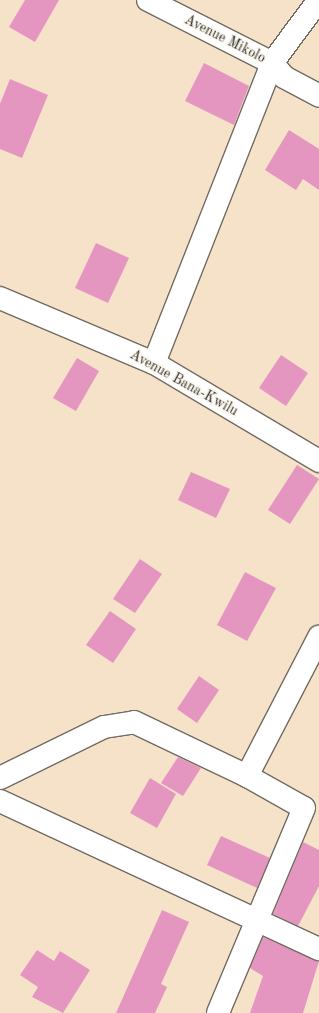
<!DOCTYPE html>
<style>
body{margin:0}
#map{position:relative;width:319px;height:1013px;overflow:hidden;background:#f5e2c9;font-family:"Old Standard TT",serif}
div>[style]{position:absolute}
.building>*{inset:0;background:#e496c1}
.roads{filter:drop-shadow(1px 0 #726b62) drop-shadow(-1px 0 #726b62) drop-shadow(0 1px #726b62) drop-shadow(0 -1px #726b62)}
.minor>*{height:22px;margin:-11px;padding:0 11px;transform-origin:11px;border-radius:11px;background:#fff}
span{translate:-50% -50%;white-space:nowrap;text-align:center;line-height:1.15;-webkit-text-stroke:3px #fbf7ec;paint-order:stroke}
.street-label{font-size:14px;color:#2b2b2b}
</style>
<div id="map">
<div class="building">
<div style="clip-path:polygon(25px 0,59px 0,35px 42px,9px 27px)"></div>
<div style="clip-path:polygon(204px 63px,249px 86px,234px 125px,185px 101px)"></div>
<div style="clip-path:polygon(10px 79px,48px 95px,22px 158px,0 149px,0 104px)"></div>
<div style="clip-path:polygon(289px 130px,319px 149px,319px 190px,303px 179px,296px 190px,265px 170px)"></div>
<div style="clip-path:polygon(96px 243px,129px 258px,108px 303px,75px 288px)"></div>
<div style="clip-path:polygon(281px 355px,308px 373px,286px 406px,259px 388px)"></div>
<div style="clip-path:polygon(77px 358px,99px 371px,76px 411px,53px 398px)"></div>
<div style="clip-path:polygon(297px 465px,319px 479px,290px 524px,268px 510px)"></div>
<div style="clip-path:polygon(191px 472px,230px 489px,216px 518px,178px 500px)"></div>
<div style="clip-path:polygon(140px 559px,162px 574px,135px 613px,113px 599px)"></div>
<div style="clip-path:polygon(245px 572px,276px 588px,247px 641px,217px 625px)"></div>
<div style="clip-path:polygon(110px 611px,136px 629px,113px 663px,86px 645px)"></div>
<div style="clip-path:polygon(199px 676px,219px 690px,197px 723px,177px 709px)"></div>
<div style="clip-path:polygon(178px 757px,201px 768px,183px 796px,161px 783px)"></div>
<div style="clip-path:polygon(150px 778px,176px 794px,157px 828px,130px 813px)"></div>
<div style="clip-path:polygon(221px 836px,270px 858px,257px 888px,207px 865px)"></div>
<div style="clip-path:polygon(303px 842px,319px 850px,319px 886px,298px 926px,273px 914px)"></div>
<div style="clip-path:polygon(162px 910px,189px 922px,161px 984px,167px 987px,155px 1013px,116px 1013px)"></div>
<div style="clip-path:polygon(263px 937px,319px 961px,303px 1013px,250px 1013px,263px 976px,250px 968px)"></div>
<div style="clip-path:polygon(37px 950px,54px 961px,60px 951px,90px 970px,63px 1013px,32px 997px,38px 987px,20px 975px)"></div>
</div>
<div class="roads">
<div class="minor">
<div style="left:148px;top:0;width:139px;rotate:26.9deg"></div>
<div style="left:272px;top:63px;width:18px;rotate:49deg"></div>
<div style="left:284px;top:77px;width:40px;rotate:28deg"></div>
<div style="left:0;top:298px;width:167px;rotate:22.9deg"></div>
<div style="left:154px;top:363px;width:192px;rotate:30.7deg"></div>
<div style="left:154px;top:363px;width:322px;rotate:-68.5deg"></div>
<div style="left:272px;top:63px;width:79px;rotate:-53.3deg"></div>
<div style="left:247px;top:776px;width:157px;rotate:-62.6deg"></div>
<div style="left:0;top:778px;width:116px;rotate:-26.1deg"></div>
<div style="left:104px;top:727px;width:30px;rotate:-9deg"></div>
<div style="left:134px;top:722px;width:125px;rotate:25.5deg"></div>
<div style="left:247px;top:776px;width:65px;rotate:29.3deg"></div>
<div style="left:304px;top:808px;width:222px;rotate:112.8deg"></div>
<div style="left:0;top:801px;width:352px;rotate:24.9deg"></div>
</div>
</div>
<div class="street-label">
<span style="left:225px;top:39px;rotate:27deg">Avenue Mikolo</span>
<span style="left:184px;top:383px;rotate:29deg">Avenue Bana-Kwilu</span>
</div>
</div>
